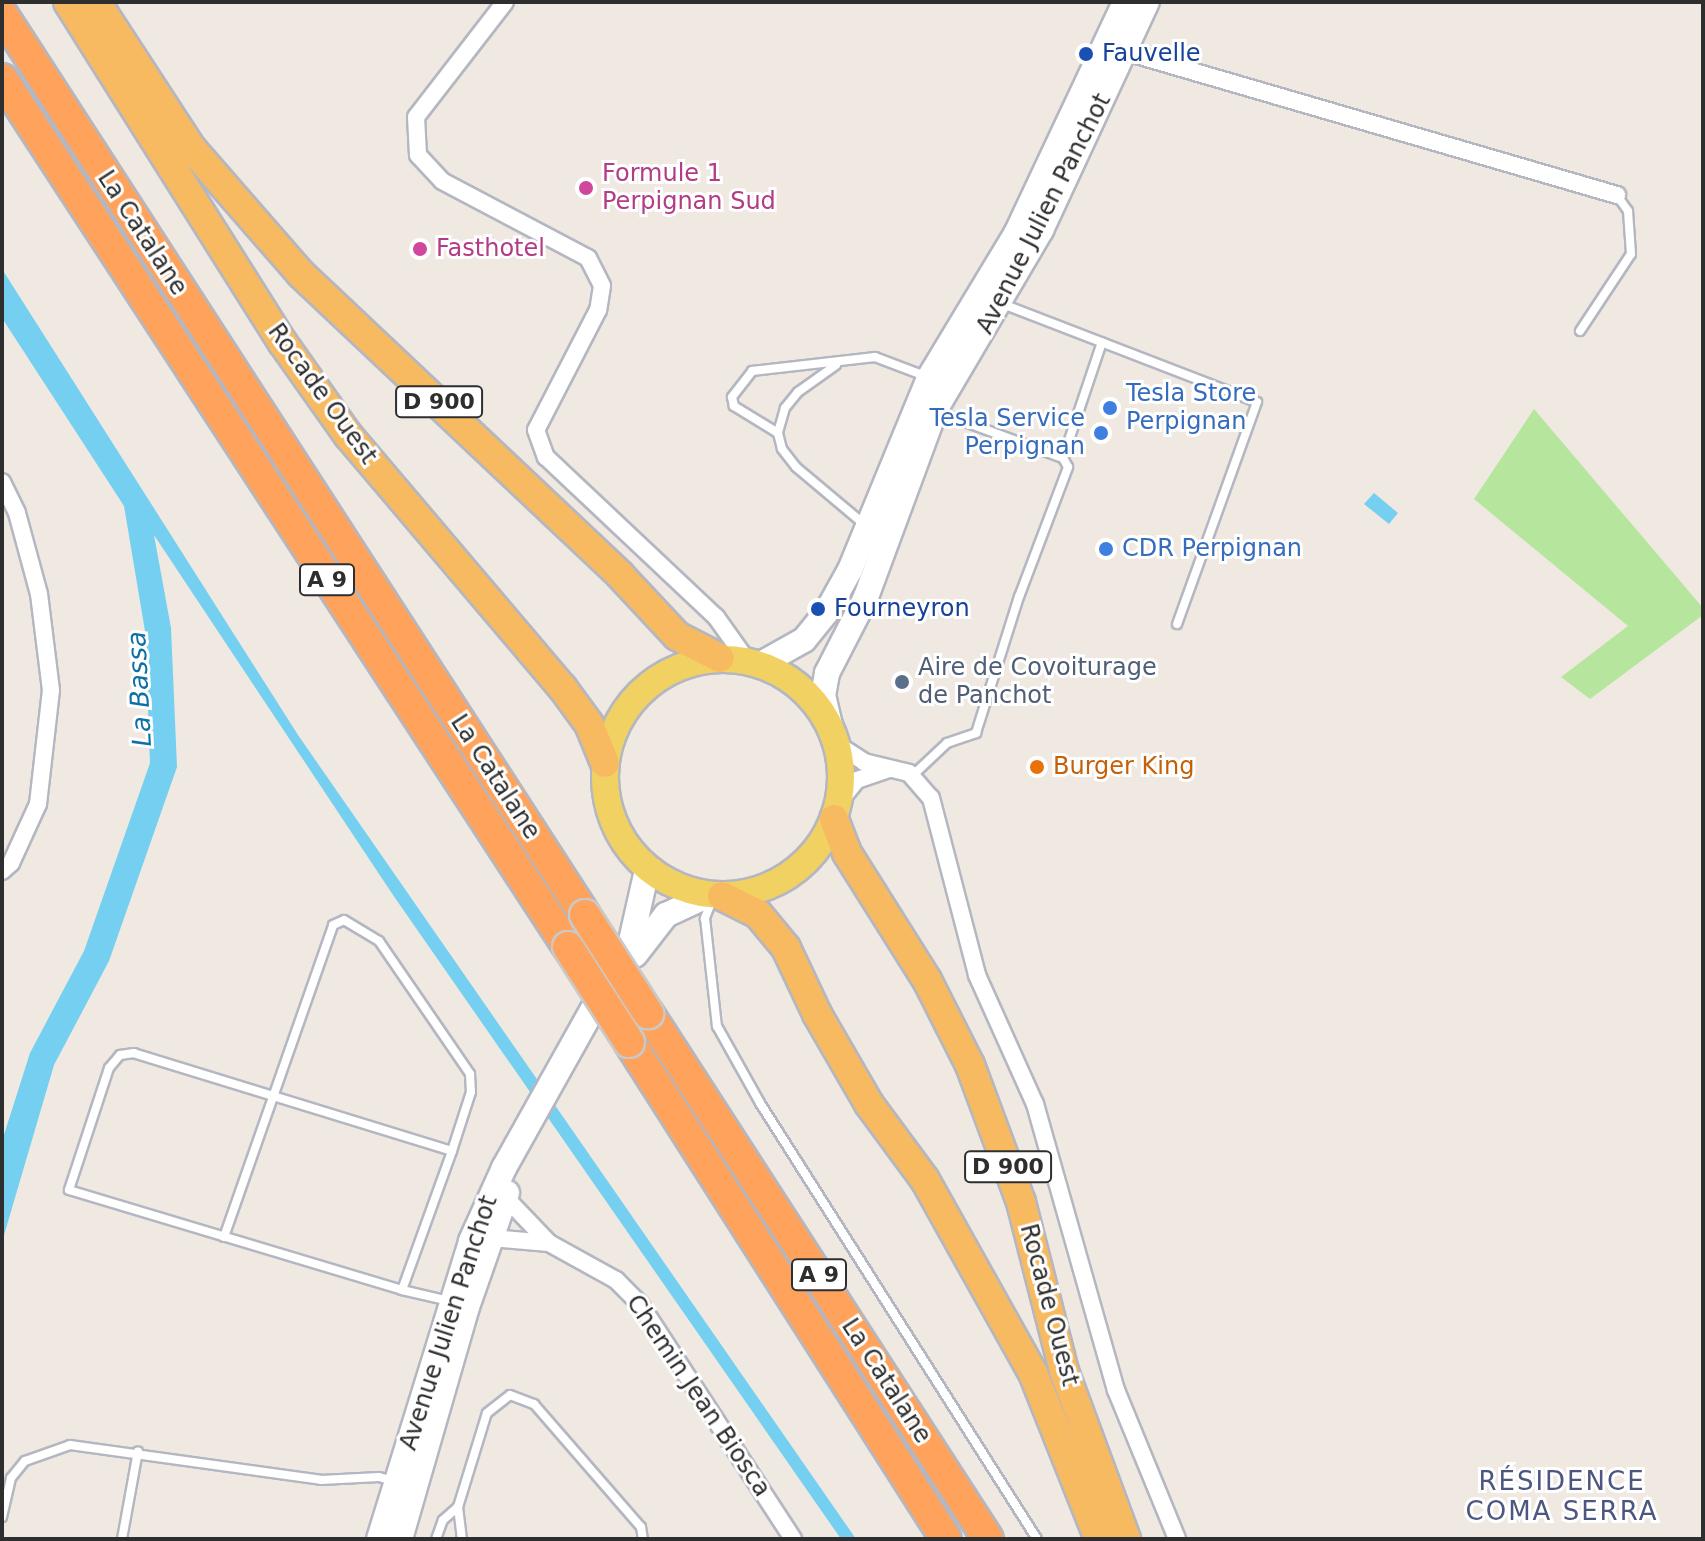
<!DOCTYPE html>
<meta charset="utf-8">
<style>
body{margin:0}
#map{position:relative;width:1705px;height:1541px;overflow:hidden;background:#efe9e1;font-family:"DejaVu Sans",sans-serif}
div>[style]{position:absolute}
.green>*{inset:0;background:#b6e59e}
.water>*{inset:0;background:#75cff0}
.roads{filter:drop-shadow(2px 0 #b4b7c1) drop-shadow(-2px 0 #b4b7c1) drop-shadow(0 2px #b4b7c1) drop-shadow(0 -2px #b4b7c1)}
.service>*{height:8px;margin:-4px;padding:0 4px;transform-origin:4px;border-radius:4px;background:#fff}
.minor>*{height:16px;margin:-8px;padding:0 8px;transform-origin:8px;border-radius:8px;background:#fff}
.secondary>*{height:24px;margin:-12px;padding:0 12px;transform-origin:12px;border-radius:12px;background:#fff}
.primary>*{height:26px;margin:-13px;padding:0 13px;transform-origin:13px;border-radius:13px;background:#f2d163}
.primary>.ring{margin:-13px;padding:0;box-sizing:content-box;background:none;border:26px solid #f2d163;border-radius:50%}
.trunk>*{height:28px;margin:-14px;padding:0 14px;transform-origin:14px;border-radius:14px;background:#f8ba60}
.motorway>*{height:30px;margin:-15px;padding:0 15px;transform-origin:15px;border-radius:15px;background:#ffa35c}
.bridges{filter:drop-shadow(2px 0 #c9c9c9) drop-shadow(-2px 0 #c9c9c9) drop-shadow(0 2px #c9c9c9) drop-shadow(0 -2px #c9c9c9)}
.motorway-bridge>*{height:30px;margin:-15px;padding:0 15px;transform-origin:15px;border-radius:15px;background:#ffa35c}
.dots>*{width:22px;height:22px;translate:-50% -50%;box-sizing:border-box;border:4px solid #fff;border-radius:50%}
span{translate:-50% -50%;white-space:nowrap;text-align:center;line-height:1.15;-webkit-text-stroke:6px #fff;paint-order:stroke}
.shield-label span{padding:2px 6px;background:#fff;border:2px solid;border-radius:6px;-webkit-text-stroke-width:0}
.shield-label{font-size:22px;color:#2e2e2e;font-weight:700}
.transit-label{font-size:24px;color:#164399}
.left{translate:0 -50%;text-align:left}
.hotel-label{font-size:24px;color:#b23c85}
.street-label{font-size:24px;color:#2e2e2e}
.shop-label{font-size:24px;color:#366cbe}
.right{translate:-100% -50%;text-align:right}
.service-label{font-size:24px;color:#4e5e75}
.food-label{font-size:24px;color:#c56008}
.water-label{font-size:26px;color:#0d6fa3;font-style:italic}
.neighbourhood-label{font-size:26px;color:#4d5680;letter-spacing:2px}
.frame{position:absolute;inset:0;border:4px solid #2e2e2e;pointer-events:none}
</style>
<div id="map">
<div class="green">
<div style="clip-path:polygon(1534px 409px,1703px 608px,1703px 615px,1590px 699px,1561px 677px,1628px 626px,1474px 499px)"></div>
</div>
<div class="water">
<div style="clip-path:polygon(2px 269px,298px 735px,856px 1539px,841px 1539px,393px 895px,154px 535px,171px 628px,177px 767px,109px 961px,54px 1065px,2px 1242px,2px 1141px,30px 1053px,84px 951px,150px 763px,145px 631px,124px 506px,2px 318px)"></div>
<div style="clip-path:polygon(1374px 493px,1398px 513px,1389px 524px,1364px 504px)"></div>
</div>
<div class="roads">
<div class="service">
<div style="left:1000px;top:303px;width:275px;rotate:21.1deg"></div>
<div style="left:1257px;top:402px;width:236px;rotate:109.8deg"></div>
<div style="left:1580px;top:331px;width:92px;rotate:-56.5deg"></div>
<div style="left:1631px;top:254px;width:43px;rotate:-94deg"></div>
<div style="left:1628px;top:211px;width:19px;rotate:-125deg"></div>
<div style="left:836px;top:365px;width:47px;rotate:144.6deg"></div>
<div style="left:798px;top:392px;width:21px;rotate:129deg"></div>
<div style="left:785px;top:408px;width:26px;rotate:106deg"></div>
<div style="left:778px;top:433px;width:16px;rotate:76deg"></div>
<div style="left:782px;top:449px;width:23px;rotate:52deg"></div>
<div style="left:796px;top:467px;width:90px;rotate:40deg"></div>
<div style="left:778px;top:433px;width:52px;rotate:-148.5deg"></div>
<div style="left:734px;top:406px;width:9px;rotate:-103deg"></div>
<div style="left:732px;top:397px;width:33px;rotate:-52deg"></div>
<div style="left:752px;top:371px;width:124px;rotate:-6.5deg"></div>
<div style="left:875px;top:357px;width:57px;rotate:20.7deg"></div>
<div style="left:1063px;top:458px;width:122px;rotate:-71.4deg"></div>
<div style="left:912px;top:776px;width:48px;rotate:-43.3deg"></div>
<div style="left:947px;top:743px;width:31px;rotate:-19deg"></div>
<div style="left:976px;top:733px;width:143px;rotate:-72.5deg"></div>
<div style="left:1019px;top:597px;width:139px;rotate:-69.3deg"></div>
<div style="left:1068px;top:467px;width:10px;rotate:-119deg"></div>
<div style="left:1063px;top:458px;width:133px;rotate:-159.8deg"></div>
<div style="left:713px;top:898px;width:22px;rotate:112deg"></div>
<div style="left:705px;top:918px;width:109px;rotate:83.7deg"></div>
<div style="left:717px;top:1026px;width:88px;rotate:60.8deg"></div>
<div style="left:760px;top:1103px;width:517px;rotate:57.57deg"></div>
<div style="left:224px;top:1237px;width:330px;rotate:-70.7deg"></div>
<div style="left:333px;top:925px;width:12px;rotate:-24deg"></div>
<div style="left:344px;top:920px;width:41px;rotate:31deg"></div>
<div style="left:379px;top:941px;width:161px;rotate:55.6deg"></div>
<div style="left:470px;top:1074px;width:18px;rotate:87deg"></div>
<div style="left:471px;top:1092px;width:62px;rotate:107.9deg"></div>
<div style="left:402px;top:1290px;width:148px;rotate:-70.2deg"></div>
<div style="left:452px;top:1151px;width:333px;rotate:-162.9deg"></div>
<div style="left:134px;top:1053px;width:14px;rotate:172deg"></div>
<div style="left:120px;top:1055px;width:17px;rotate:130deg"></div>
<div style="left:109px;top:1068px;width:128px;rotate:108.2deg"></div>
<div style="left:69px;top:1190px;width:348px;rotate:16.7deg"></div>
<div style="left:402px;top:1290px;width:48px;rotate:13.2deg"></div>
<div style="left:458px;top:1507px;width:32px;rotate:83deg"></div>
<div style="left:2px;top:1517px;width:40px;rotate:-77deg"></div>
<div style="left:11px;top:1478px;width:22px;rotate:-51deg"></div>
<div style="left:25px;top:1461px;width:48px;rotate:-19.6deg"></div>
<div style="left:70px;top:1445px;width:253px;rotate:7.9deg"></div>
<div style="left:321px;top:1480px;width:58px;rotate:-3deg"></div>
<div style="left:379px;top:1477px;width:18px;rotate:16deg"></div>
<div style="left:122px;top:1539px;width:89px;rotate:-79.7deg"></div>
<div style="left:436px;top:1539px;width:20px;rotate:-70deg"></div>
<div style="left:443px;top:1520px;width:20px;rotate:-41deg"></div>
<div style="left:458px;top:1507px;width:98px;rotate:-72.9deg"></div>
<div style="left:487px;top:1413px;width:29px;rotate:-38deg"></div>
<div style="left:510px;top:1395px;width:26px;rotate:21deg"></div>
<div style="left:534px;top:1404px;width:163px;rotate:49deg"></div>
<div style="left:641px;top:1527px;width:12px;rotate:81deg"></div>
</div>
<div class="minor">
<div style="left:505px;top:2px;width:145px;rotate:127.7deg"></div>
<div style="left:416px;top:117px;width:38px;rotate:87deg"></div>
<div style="left:418px;top:155px;width:35px;rotate:47deg"></div>
<div style="left:442px;top:181px;width:165px;rotate:27.8deg"></div>
<div style="left:588px;top:258px;width:31px;rotate:63deg"></div>
<div style="left:602px;top:286px;width:24px;rotate:99deg"></div>
<div style="left:598px;top:310px;width:135px;rotate:117.3deg"></div>
<div style="left:536px;top:430px;width:29px;rotate:70deg"></div>
<div style="left:546px;top:457px;width:233px;rotate:43.3deg"></div>
<div style="left:716px;top:617px;width:52px;rotate:54.5deg"></div>
<div style="left:1116px;top:49px;width:522px;rotate:16.25deg"></div>
<div style="left:2px;top:482px;width:34px;rotate:64deg"></div>
<div style="left:17px;top:513px;width:84px;rotate:74.8deg"></div>
<div style="left:39px;top:594px;width:97px;rotate:82.9deg"></div>
<div style="left:51px;top:690px;width:115px;rotate:96.5deg"></div>
<div style="left:38px;top:804px;width:65px;rotate:114.6deg"></div>
<div style="left:11px;top:863px;width:12px;rotate:138deg"></div>
<div style="left:835px;top:743px;width:35px;rotate:33deg"></div>
<div style="left:864px;top:762px;width:46px;rotate:13.7deg"></div>
<div style="left:909px;top:773px;width:33px;rotate:49deg"></div>
<div style="left:931px;top:798px;width:183px;rotate:75.4deg"></div>
<div style="left:977px;top:975px;width:141px;rotate:65.8deg"></div>
<div style="left:1035px;top:1104px;width:297px;rotate:74.2deg"></div>
<div style="left:1116px;top:1390px;width:161px;rotate:67.7deg"></div>
<div style="left:839px;top:802px;width:28px;rotate:-51deg"></div>
<div style="left:857px;top:780px;width:34px;rotate:-19deg"></div>
<div style="left:491px;top:1238px;width:58px;rotate:4.9deg"></div>
<div style="left:549px;top:1243px;width:64px;rotate:-133.7deg"></div>
<div style="left:549px;top:1243px;width:77px;rotate:28.9deg"></div>
<div style="left:616px;top:1280px;width:34px;rotate:45deg"></div>
<div style="left:640px;top:1304px;width:280px;rotate:56.9deg"></div>
</div>
<div class="secondary">
<div style="left:761px;top:664px;width:49px;rotate:-29.2deg"></div>
<div style="left:804px;top:640px;width:35px;rotate:-51deg"></div>
<div style="left:826px;top:613px;width:49px;rotate:-60.8deg"></div>
<div style="left:850px;top:570px;width:208px;rotate:-67.6deg"></div>
<div style="left:929px;top:378px;width:168px;rotate:-58.9deg"></div>
<div style="left:1016px;top:234px;width:256px;rotate:-64.8deg"></div>
<div style="left:832px;top:734px;width:39px;rotate:-103deg"></div>
<div style="left:823px;top:696px;width:23px;rotate:-80deg"></div>
<div style="left:827px;top:673px;width:85px;rotate:-62.8deg"></div>
<div style="left:866px;top:597px;width:199px;rotate:-69.7deg"></div>
<div style="left:935px;top:410px;width:209px;rotate:-59.5deg"></div>
<div style="left:1041px;top:230px;width:251px;rotate:-65.1deg"></div>
<div style="left:635px;top:955px;width:51px;rotate:-52.2deg"></div>
<div style="left:666px;top:915px;width:42px;rotate:-25.3deg"></div>
<div style="left:379px;top:1539px;width:312px;rotate:-72.8deg"></div>
<div style="left:471px;top:1241px;width:80px;rotate:-65.7deg"></div>
<div style="left:504px;top:1168px;width:260px;rotate:-60.8deg"></div>
<div style="left:631px;top:941px;width:73px;rotate:-77.3deg"></div>
<div style="left:400px;top:1539px;width:241px;rotate:-73.9deg"></div>
<div style="left:467px;top:1307px;width:121px;rotate:-70.7deg"></div>
</div>
<div class="primary">
<div class="ring" style="left:605px;top:659px;width:210px;height:210px"></div>
</div>
<div class="trunk">
<div style="left:68px;top:2px;width:403px;rotate:57.8deg"></div>
<div style="left:283px;top:343px;width:113px;rotate:54.8deg"></div>
<div style="left:348px;top:435px;width:331px;rotate:49.7deg"></div>
<div style="left:562px;top:687px;width:46px;rotate:53.9deg"></div>
<div style="left:589px;top:724px;width:42px;rotate:67.7deg"></div>
<div style="left:96px;top:2px;width:176px;rotate:56.9deg"></div>
<div style="left:192px;top:149px;width:166px;rotate:48.9deg"></div>
<div style="left:301px;top:274px;width:439px;rotate:43.3deg"></div>
<div style="left:620px;top:575px;width:83px;rotate:46.9deg"></div>
<div style="left:677px;top:636px;width:48px;rotate:27.1deg"></div>
<div style="left:834px;top:819px;width:36px;rotate:69deg"></div>
<div style="left:847px;top:853px;width:150px;rotate:57.8deg"></div>
<div style="left:927px;top:980px;width:95px;rotate:63.2deg"></div>
<div style="left:970px;top:1065px;width:146px;rotate:69.6deg"></div>
<div style="left:1021px;top:1202px;width:174px;rotate:75.7deg"></div>
<div style="left:1064px;top:1371px;width:179px;rotate:69.7deg"></div>
<div style="left:722px;top:896px;width:40px;rotate:26.6deg"></div>
<div style="left:758px;top:914px;width:44px;rotate:50.5deg"></div>
<div style="left:786px;top:948px;width:73px;rotate:64.8deg"></div>
<div style="left:817px;top:1014px;width:104px;rotate:60deg"></div>
<div style="left:869px;top:1104px;width:94px;rotate:53.6deg"></div>
<div style="left:925px;top:1180px;width:221px;rotate:60.8deg"></div>
<div style="left:1033px;top:1373px;width:179px;rotate:68.3deg"></div>
</div>
<div class="motorway">
<div style="left:2px;top:14px;width:1073px;rotate:57.09deg"></div>
<div style="left:2px;top:79px;width:1036px;rotate:56.89deg"></div>
<div style="left:648px;top:1013px;width:626px;rotate:57.12deg"></div>
<div style="left:629px;top:1042px;width:589px;rotate:57.47deg"></div>
</div>
</div>
<div class="bridges">
<div class="motorway-bridge">
<div style="left:585px;top:915px;width:117px;rotate:57.3deg"></div>
<div style="left:568px;top:947px;width:113px;rotate:57.3deg"></div>
</div>
</div>
<div class="dots">
<div style="left:1086px;top:54px;background:#1a4fb4"></div>
<div style="left:586px;top:188px;background:#d1479c"></div>
<div style="left:420px;top:249px;background:#d1479c"></div>
<div style="left:1110px;top:408px;background:#3f7fe0"></div>
<div style="left:1101px;top:433px;background:#3f7fe0"></div>
<div style="left:1106px;top:549px;background:#3f7fe0"></div>
<div style="left:818px;top:609px;background:#1a4fb4"></div>
<div style="left:902px;top:682px;background:#5c6f8a"></div>
<div style="left:1037px;top:767px;background:#e8710a"></div>
</div>
<div class="shield-label">
<span style="left:439px;top:402px">D 900</span>
<span style="left:327px;top:580px">A 9</span>
<span style="left:1008px;top:1167px">D 900</span>
<span style="left:819px;top:1275px">A 9</span>
</div>
<div class="transit-label">
<span class="left" style="left:1102px;top:54px">Fauvelle</span>
<span class="left" style="left:834px;top:609px">Fourneyron</span>
</div>
<div class="hotel-label">
<span class="left" style="left:602px;top:188px">Formule 1<br>Perpignan Sud</span>
<span class="left" style="left:436px;top:249px">Fasthotel</span>
</div>
<div class="street-label">
<span style="left:1044px;top:214px;rotate:-63deg">Avenue Julien Panchot</span>
<span style="left:142px;top:233px;rotate:57deg">La Catalane</span>
<span style="left:322px;top:394px;rotate:54deg">Rocade Ouest</span>
<span style="left:495px;top:777px;rotate:57deg">La Catalane</span>
<span style="left:1049px;top:1305px;rotate:75deg">Rocade Ouest</span>
<span style="left:449px;top:1323px;rotate:-72deg">Avenue Julien Panchot</span>
<span style="left:886px;top:1381px;rotate:57deg">La Catalane</span>
<span style="left:698px;top:1396px;rotate:56deg">Chemin Jean Biosca</span>
</div>
<div class="shop-label">
<span class="left" style="left:1126px;top:408px">Tesla Store<br>Perpignan</span>
<span class="right" style="left:1085px;top:433px">Tesla Service<br>Perpignan</span>
<span class="left" style="left:1122px;top:549px">CDR Perpignan</span>
</div>
<div class="service-label">
<span class="left" style="left:918px;top:682px">Aire de Covoiturage<br>de Panchot</span>
</div>
<div class="food-label">
<span class="left" style="left:1053px;top:767px">Burger King</span>
</div>
<div class="water-label">
<span style="left:140px;top:689px;rotate:-93deg">La Bassa</span>
</div>
<div class="neighbourhood-label">
<span style="left:1562px;top:1497px">RÉSIDENCE<br>COMA SERRA</span>
</div>
<div class="frame"></div>
</div>
